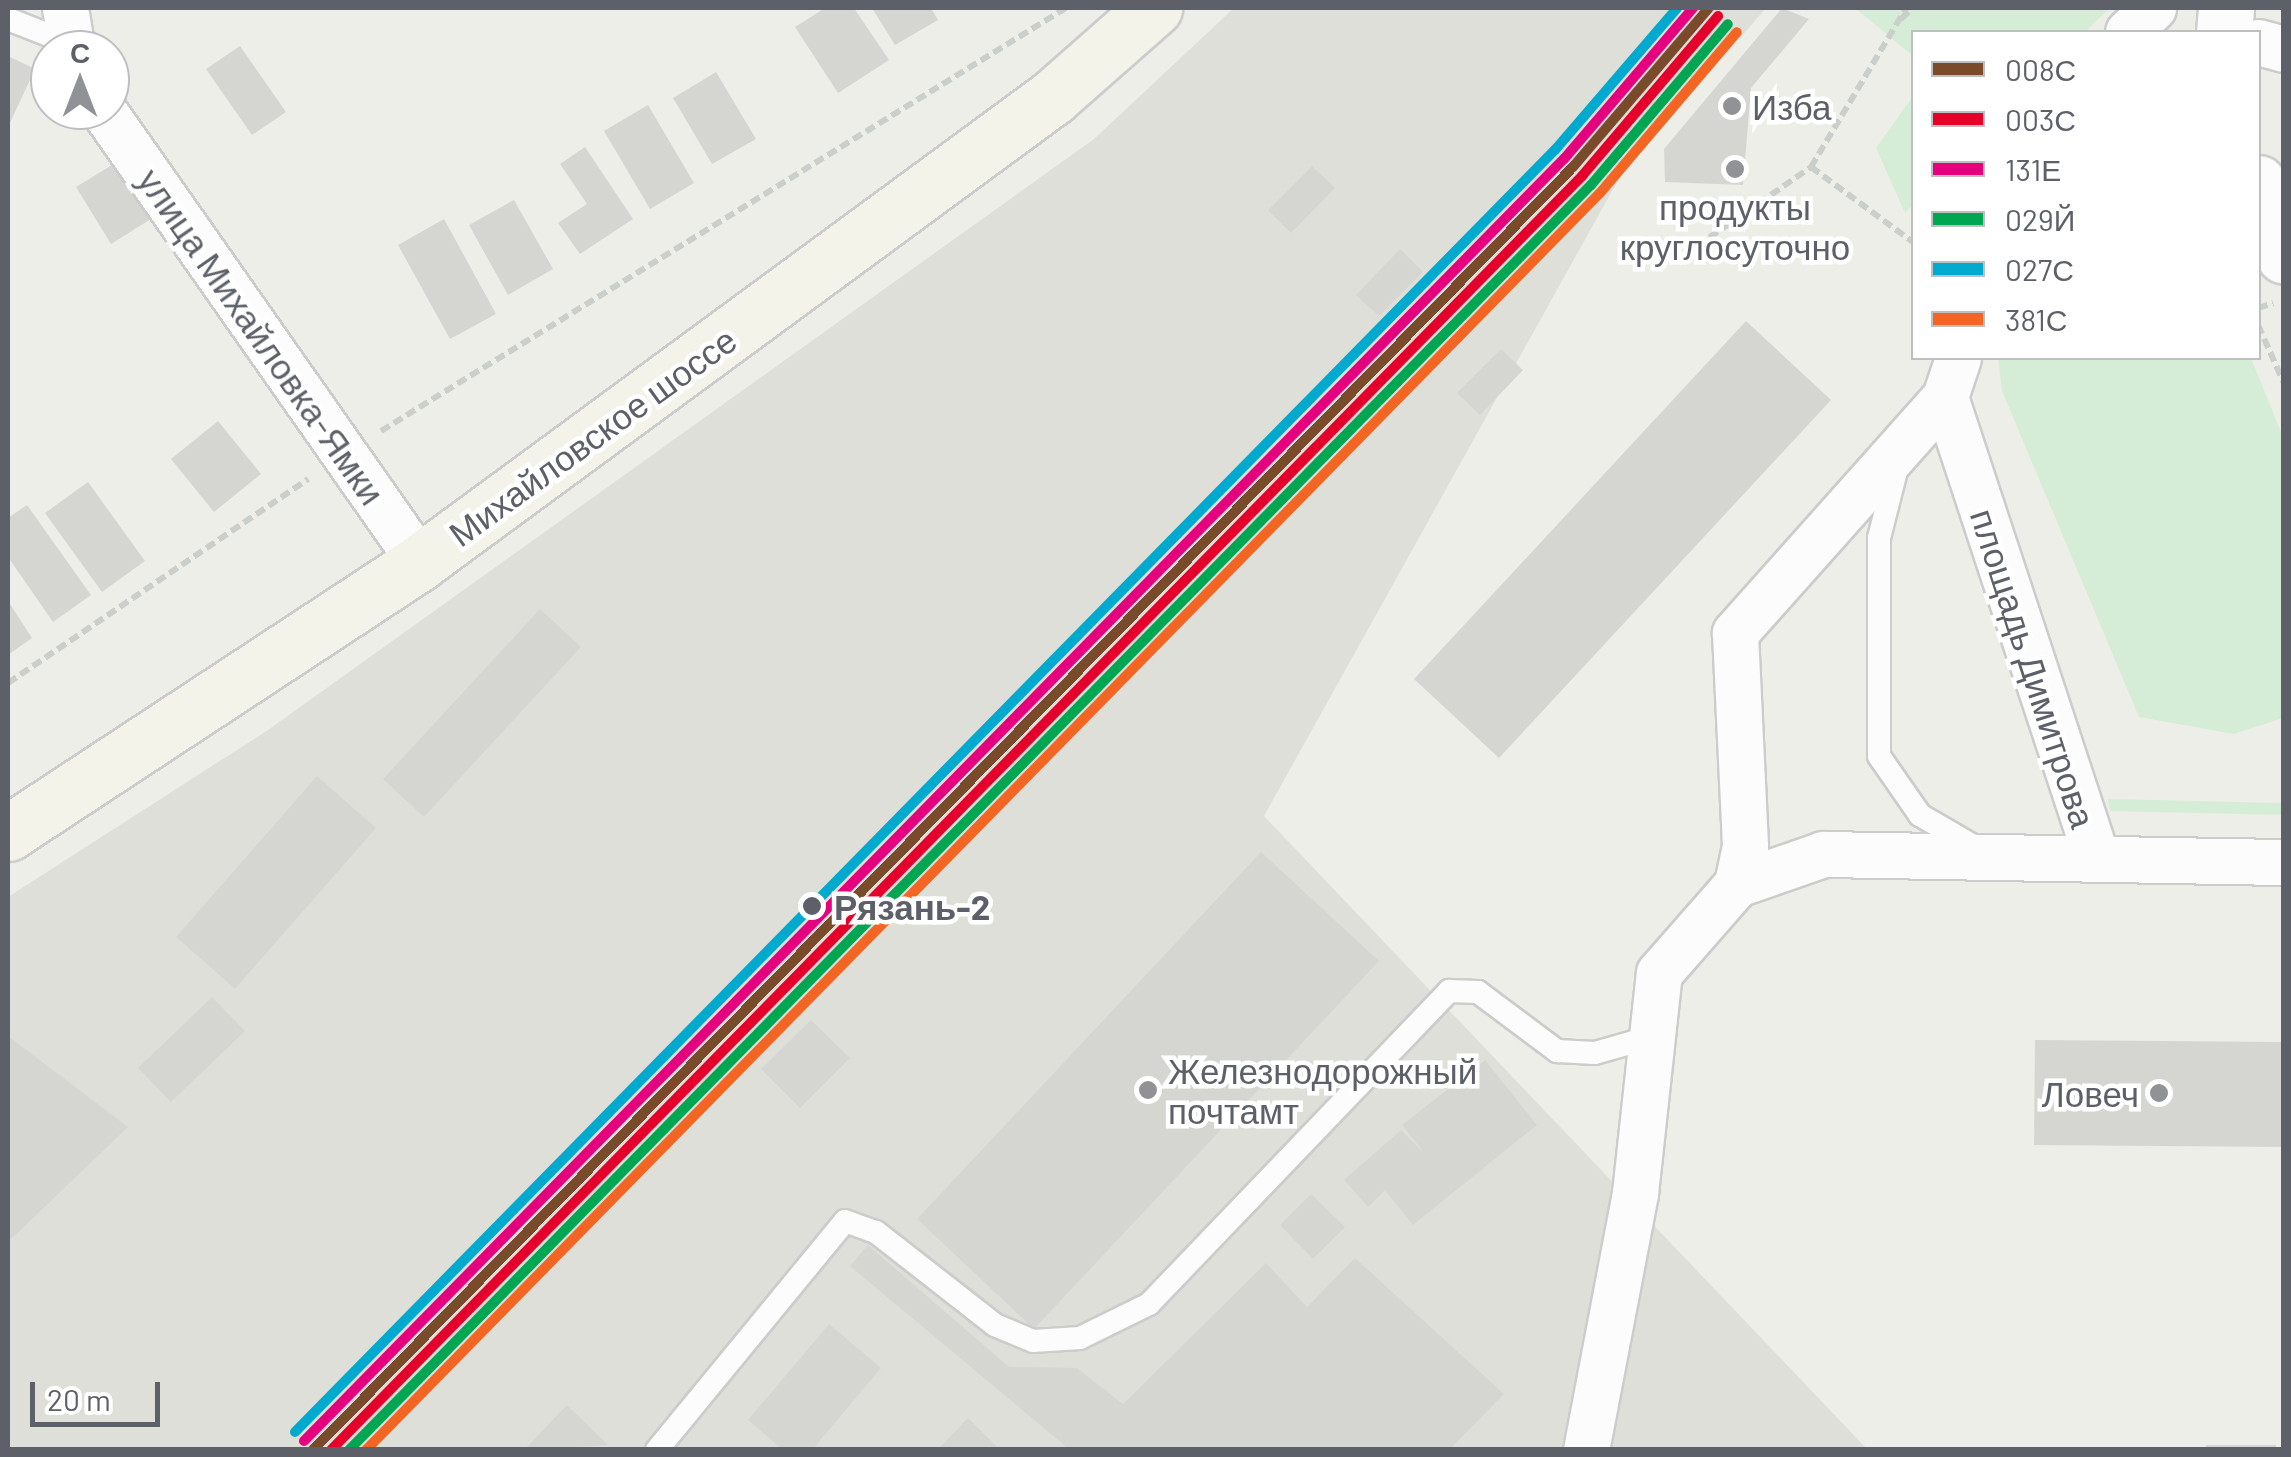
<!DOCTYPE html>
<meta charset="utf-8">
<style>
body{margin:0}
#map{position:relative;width:2291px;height:1457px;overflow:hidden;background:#eeeee9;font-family:Barlow,sans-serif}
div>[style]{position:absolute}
.industrial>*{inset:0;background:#dfdfda}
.green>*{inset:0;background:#d5ecd6}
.building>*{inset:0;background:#d5d5d2}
.path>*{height:6px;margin-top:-3px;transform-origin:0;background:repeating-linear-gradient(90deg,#cacfcc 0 10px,transparent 0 15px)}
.roads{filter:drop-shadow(2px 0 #cbcccb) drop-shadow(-2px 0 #cbcccb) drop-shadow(0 2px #cbcccb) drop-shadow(0 -2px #cbcccb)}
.lane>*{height:22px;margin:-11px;padding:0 11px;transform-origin:11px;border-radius:11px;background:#fcfcfc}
.street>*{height:45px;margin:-22.5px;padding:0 22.5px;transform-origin:22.5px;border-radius:22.5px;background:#fcfcfc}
.secondary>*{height:55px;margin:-27.5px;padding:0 27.5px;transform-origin:27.5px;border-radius:27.5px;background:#fcfcfc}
.primary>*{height:55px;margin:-27.5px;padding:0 27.5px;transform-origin:27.5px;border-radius:27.5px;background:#f3f3e9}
.rail-1>*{height:10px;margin:-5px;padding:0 5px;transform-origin:5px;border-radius:5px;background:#7a4b2a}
.rail-2>*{height:10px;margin:-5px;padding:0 5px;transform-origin:5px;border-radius:5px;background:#e4002b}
.rail-3>*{height:10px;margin:-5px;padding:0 5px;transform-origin:5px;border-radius:5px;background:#e5007d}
.rail-4>*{height:10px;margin:-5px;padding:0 5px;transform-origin:5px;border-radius:5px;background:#00a651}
.rail-5>*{height:10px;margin:-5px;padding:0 5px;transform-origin:5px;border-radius:5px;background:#00a9ce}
.rail-6>*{height:10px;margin:-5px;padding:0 5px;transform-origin:5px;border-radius:5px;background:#f26522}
.dots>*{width:28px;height:28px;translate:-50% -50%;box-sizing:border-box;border:5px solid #fff;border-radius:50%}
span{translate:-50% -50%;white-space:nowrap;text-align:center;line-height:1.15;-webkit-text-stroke:9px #fff;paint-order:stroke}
.poi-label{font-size:35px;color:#5d6068}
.left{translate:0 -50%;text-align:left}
.right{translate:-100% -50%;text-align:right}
.street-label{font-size:35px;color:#5d6068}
.stop-label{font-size:35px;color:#5d6068;font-weight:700}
.frame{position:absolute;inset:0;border:10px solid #5d6068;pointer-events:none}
.legend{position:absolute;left:1911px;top:30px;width:350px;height:330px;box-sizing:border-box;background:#fff;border:2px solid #bebfc3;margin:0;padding:12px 18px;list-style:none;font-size:30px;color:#5d6068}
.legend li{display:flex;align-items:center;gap:20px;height:50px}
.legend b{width:50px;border:2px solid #bebfc3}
.north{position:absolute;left:30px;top:30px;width:100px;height:100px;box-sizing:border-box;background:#fff;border:2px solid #bebfc3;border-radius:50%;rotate:0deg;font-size:28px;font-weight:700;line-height:40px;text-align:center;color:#5d6068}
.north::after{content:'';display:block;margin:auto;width:35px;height:45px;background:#909295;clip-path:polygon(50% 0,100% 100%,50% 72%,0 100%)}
.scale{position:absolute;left:30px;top:1382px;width:130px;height:45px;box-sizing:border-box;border:5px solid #5d6068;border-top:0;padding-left:12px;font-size:30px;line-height:35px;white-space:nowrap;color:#5d6068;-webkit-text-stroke:8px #fff;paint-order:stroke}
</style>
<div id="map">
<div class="industrial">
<div style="clip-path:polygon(1234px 8px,1766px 8px,1621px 175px,1264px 816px,1867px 1449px,8px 1450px,8px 897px,268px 730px,1094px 139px)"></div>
</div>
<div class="green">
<div style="clip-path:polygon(1855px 8px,2110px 8px,2085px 32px,1914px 32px,1913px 56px)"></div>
<div style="clip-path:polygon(1913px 96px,1913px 204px,1905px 213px,1876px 148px)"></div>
<div style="clip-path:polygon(1998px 358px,2251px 358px,2283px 437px,2283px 718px,2234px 734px,2139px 717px,2002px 391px)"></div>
<div style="clip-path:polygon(2108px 799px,2283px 803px,2283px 815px,2110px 811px)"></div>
</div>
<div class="building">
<div style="clip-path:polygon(825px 8px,854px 8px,889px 60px,838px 93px,795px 27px)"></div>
<div style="clip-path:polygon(872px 8px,931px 8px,938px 20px,895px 45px)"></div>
<div style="clip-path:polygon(1782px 8px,1809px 19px,1751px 88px,1743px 185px,1665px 182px,1664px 149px)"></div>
<div style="clip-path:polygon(240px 46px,286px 112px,252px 135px,206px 69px)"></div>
<div style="clip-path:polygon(8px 56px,35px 69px,8px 127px)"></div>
<div style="clip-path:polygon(716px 72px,756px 139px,712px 164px,673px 98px)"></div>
<div style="clip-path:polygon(648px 105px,694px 183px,650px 209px,604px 131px)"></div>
<div style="clip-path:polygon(585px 147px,633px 219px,580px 254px,558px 223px,587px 204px,560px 164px)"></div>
<div style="clip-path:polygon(117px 162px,151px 219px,111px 244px,76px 187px)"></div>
<div style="clip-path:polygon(1312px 166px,1335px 188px,1291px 233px,1268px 210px)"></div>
<div style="clip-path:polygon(514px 200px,553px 269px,508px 295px,469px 225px)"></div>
<div style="clip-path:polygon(444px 219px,496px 314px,450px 339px,398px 245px)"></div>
<div style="clip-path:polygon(1400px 249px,1423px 272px,1379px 316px,1356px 295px)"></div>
<div style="clip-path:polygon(1746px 321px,1831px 400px,1499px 758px,1414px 679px)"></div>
<div style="clip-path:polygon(1501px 349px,1523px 370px,1480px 415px,1457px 393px)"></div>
<div style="clip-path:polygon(218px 421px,261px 474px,214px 512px,171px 459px)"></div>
<div style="clip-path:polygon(88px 482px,145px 561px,102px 592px,45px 513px)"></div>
<div style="clip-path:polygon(27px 505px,91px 595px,53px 622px,8px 557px,8px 518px)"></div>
<div style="clip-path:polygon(8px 601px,32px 638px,8px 655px)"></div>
<div style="clip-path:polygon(540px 609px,581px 647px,424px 817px,383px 779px)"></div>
<div style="clip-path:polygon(317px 776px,376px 828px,235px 989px,176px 937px)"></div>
<div style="clip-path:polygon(1261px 852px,1379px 961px,1034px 1329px,917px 1219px)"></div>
<div style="clip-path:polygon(212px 997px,245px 1031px,171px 1102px,138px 1068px)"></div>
<div style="clip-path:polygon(811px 1020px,850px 1058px,800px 1108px,761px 1069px)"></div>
<div style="clip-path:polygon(8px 1036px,128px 1127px,8px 1242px)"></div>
<div style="clip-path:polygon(2035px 1040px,2284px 1042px,2284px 1147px,2034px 1145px)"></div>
<div style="clip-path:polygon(1485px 1060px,1537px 1125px,1413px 1225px,1385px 1190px,1368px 1207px,1344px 1180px,1401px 1130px,1425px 1154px,1402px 1125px)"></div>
<div style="clip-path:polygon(1311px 1194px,1345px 1227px,1313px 1259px,1280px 1225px)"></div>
<div style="clip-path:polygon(868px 1245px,1009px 1367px,1077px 1368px,1123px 1404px,1266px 1263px,1307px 1307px,1355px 1258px,1504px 1394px,1449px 1450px,1070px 1450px,850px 1266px)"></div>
<div style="clip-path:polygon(829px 1324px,881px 1368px,812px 1450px,783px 1450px,748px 1420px)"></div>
<div style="clip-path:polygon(567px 1405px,608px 1445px,524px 1450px)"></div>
<div style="clip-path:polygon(968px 1418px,1000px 1450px,937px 1450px)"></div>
<div style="clip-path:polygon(2206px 1445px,2276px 1445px,2276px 1450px,2206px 1450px)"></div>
</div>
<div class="path">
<div style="left:1901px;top:19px;width:16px;rotate:-43deg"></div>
<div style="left:1811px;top:167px;width:128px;rotate:36.4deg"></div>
<div style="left:1697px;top:246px;width:139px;rotate:-34.7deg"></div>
<div style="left:1811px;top:167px;width:185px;rotate:-59.1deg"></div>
<div style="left:2258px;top:308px;width:16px;rotate:-18deg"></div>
<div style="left:2258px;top:325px;width:64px;rotate:65.9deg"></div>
<div style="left:381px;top:431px;width:805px;rotate:-31.7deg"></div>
<div style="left:8px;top:683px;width:363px;rotate:-34.2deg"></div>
</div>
<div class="roads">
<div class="lane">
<div style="left:8px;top:19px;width:66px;rotate:21.5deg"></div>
<div style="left:1897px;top:467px;width:73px;rotate:104.2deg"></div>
<div style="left:1879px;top:538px;width:218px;rotate:90deg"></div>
<div style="left:1879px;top:756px;width:72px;rotate:55.2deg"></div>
<div style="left:1920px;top:815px;width:64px;rotate:30.2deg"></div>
<div style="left:657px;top:1450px;width:296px;rotate:-50.6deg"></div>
<div style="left:845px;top:1221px;width:33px;rotate:20deg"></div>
<div style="left:876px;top:1232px;width:151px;rotate:38deg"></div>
<div style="left:995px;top:1325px;width:41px;rotate:22.8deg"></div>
<div style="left:1033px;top:1341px;width:47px;rotate:-3.7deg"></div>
<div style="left:1080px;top:1338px;width:77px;rotate:-26.2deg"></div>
<div style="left:1149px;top:1304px;width:434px;rotate:-46.2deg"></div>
<div style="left:1449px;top:991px;width:29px;rotate:2deg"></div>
<div style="left:1478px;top:992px;width:99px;rotate:36.8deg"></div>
<div style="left:1557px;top:1051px;width:38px;rotate:3deg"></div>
<div style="left:1595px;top:1053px;width:58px;rotate:-15.9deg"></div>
</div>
<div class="street">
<div style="left:65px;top:8px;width:43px;rotate:80.5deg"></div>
<div style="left:2128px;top:32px;width:35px;rotate:-44deg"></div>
<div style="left:2258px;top:42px;width:27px;rotate:15deg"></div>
<div style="left:103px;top:110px;width:552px;rotate:54.96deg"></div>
<div style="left:1958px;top:358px;width:41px;rotate:108.4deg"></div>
<div style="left:1945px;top:397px;width:485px;rotate:71.8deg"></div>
<div style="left:1945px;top:397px;width:316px;rotate:131.7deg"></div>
<div style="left:1735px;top:633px;width:213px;rotate:87.3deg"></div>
<div style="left:1745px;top:846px;width:39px;rotate:102deg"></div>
<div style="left:1737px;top:884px;width:91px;rotate:-19.2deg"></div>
<div style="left:1823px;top:854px;width:461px;rotate:1deg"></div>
<div style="left:1586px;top:1450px;width:262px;rotate:-79.2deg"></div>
<div style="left:1635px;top:1193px;width:221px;rotate:-83.8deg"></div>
<div style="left:1659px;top:973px;width:118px;rotate:-48.8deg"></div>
</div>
<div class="secondary">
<div style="left:2224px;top:32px;width:24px;rotate:-85deg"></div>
<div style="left:2258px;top:183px;width:77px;rotate:70.4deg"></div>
</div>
<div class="primary">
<div style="left:8px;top:833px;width:493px;rotate:-33.3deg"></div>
<div style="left:420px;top:562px;width:785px;rotate:-36.3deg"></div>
<div style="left:1053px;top:97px;width:135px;rotate:-41.4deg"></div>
</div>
</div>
<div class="rail-1">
<div style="left:313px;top:1450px;width:1798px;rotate:-45.52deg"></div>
<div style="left:1573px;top:167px;width:209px;rotate:-49.5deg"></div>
</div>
<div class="rail-2">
<div style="left:331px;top:1450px;width:1786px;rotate:-45.52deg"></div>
<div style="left:1582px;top:176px;width:210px;rotate:-49.6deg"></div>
</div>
<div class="rail-3">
<div style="left:304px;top:1441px;width:1798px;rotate:-45.5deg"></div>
<div style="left:1564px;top:159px;width:199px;rotate:-49.5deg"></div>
</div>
<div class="rail-4">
<div style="left:349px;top:1450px;width:1773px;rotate:-45.53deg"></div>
<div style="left:1591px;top:185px;width:211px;rotate:-49.6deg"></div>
</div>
<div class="rail-5">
<div style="left:295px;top:1432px;width:1798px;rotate:-45.5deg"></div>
<div style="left:1555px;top:150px;width:187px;rotate:-49.3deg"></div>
</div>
<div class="rail-6">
<div style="left:366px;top:1450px;width:1761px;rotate:-45.53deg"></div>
<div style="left:1600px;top:193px;width:211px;rotate:-49.6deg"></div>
</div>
<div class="dots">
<div style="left:1732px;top:106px;background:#909295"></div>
<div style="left:1735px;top:169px;background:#909295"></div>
<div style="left:812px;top:906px;background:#5d6068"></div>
<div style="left:1148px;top:1090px;background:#909295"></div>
<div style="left:2159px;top:1093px;background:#909295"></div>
</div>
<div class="poi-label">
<span class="left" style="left:1752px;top:106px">Изба</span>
<span style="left:1735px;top:226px">продукты<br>круглосуточно</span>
<span class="left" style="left:1168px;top:1090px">Железнодорожный<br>почтамт</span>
<span class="right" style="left:2139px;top:1093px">Ловеч</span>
</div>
<div class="street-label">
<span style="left:262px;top:336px;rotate:55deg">улица Михайловка-Ямки</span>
<span style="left:592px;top:436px;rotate:-36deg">Михайловское шоссе</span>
<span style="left:2034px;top:668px;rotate:72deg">площадь Димитрова</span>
</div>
<div class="stop-label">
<span class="left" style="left:834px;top:906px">Рязань-2</span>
</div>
<div class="frame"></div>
<ul class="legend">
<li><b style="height:12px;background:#7a4b2a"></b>008С</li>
<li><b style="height:12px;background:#e4002b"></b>003С</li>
<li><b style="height:12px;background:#e5007d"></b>131Е</li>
<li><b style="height:12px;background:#00a651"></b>029Й</li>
<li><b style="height:12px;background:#00a9ce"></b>027С</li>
<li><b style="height:12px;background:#f26522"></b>381С</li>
</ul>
<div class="north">С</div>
<div class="scale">20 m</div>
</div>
